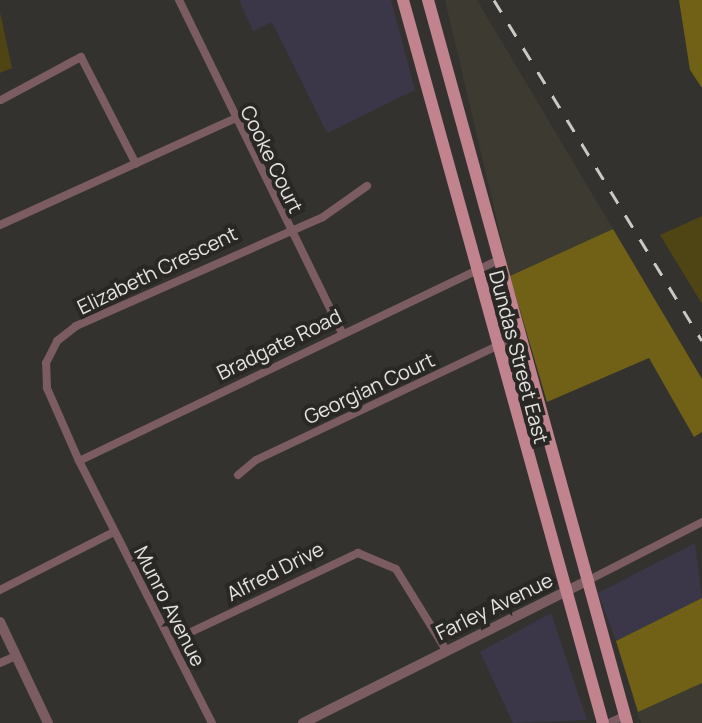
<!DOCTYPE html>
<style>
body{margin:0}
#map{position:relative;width:702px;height:723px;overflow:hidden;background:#33322f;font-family:Manrope,sans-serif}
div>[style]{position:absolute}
.commercial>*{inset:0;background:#3b3748}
.built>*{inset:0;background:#3c3a31}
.green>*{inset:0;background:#4e4414}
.forest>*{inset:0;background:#706117}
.minor>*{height:8px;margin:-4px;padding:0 4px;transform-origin:4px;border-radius:4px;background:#7b5c61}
.tertiary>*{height:10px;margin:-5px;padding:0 5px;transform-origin:5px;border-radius:5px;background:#7b5c61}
.primary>*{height:12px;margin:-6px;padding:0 6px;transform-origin:6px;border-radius:6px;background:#c1838d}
.rail>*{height:3px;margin-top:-1.5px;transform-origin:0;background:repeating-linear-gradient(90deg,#cac9c7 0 14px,transparent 0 28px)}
span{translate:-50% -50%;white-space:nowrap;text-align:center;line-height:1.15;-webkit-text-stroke:8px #292825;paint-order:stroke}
.street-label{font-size:20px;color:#e4e3e1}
</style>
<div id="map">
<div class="commercial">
<div style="clip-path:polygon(239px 0,391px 0,415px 90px,327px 133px,272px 22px,253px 31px)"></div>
<div style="clip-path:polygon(695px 543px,702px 598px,616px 641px,598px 593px)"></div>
<div style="clip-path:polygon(551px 613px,587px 720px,513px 723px,480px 652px)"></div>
</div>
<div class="built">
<div style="clip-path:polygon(445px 0,477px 0,613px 229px,510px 276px)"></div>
<div style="clip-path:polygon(702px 681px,702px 723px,641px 723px,637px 713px)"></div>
</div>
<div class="green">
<div style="clip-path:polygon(0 12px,12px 68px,0 73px)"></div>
<div style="clip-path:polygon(702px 216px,702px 304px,660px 235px)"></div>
</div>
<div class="forest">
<div style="clip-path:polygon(679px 0,702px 0,702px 88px,690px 70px)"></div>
<div style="clip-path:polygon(613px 229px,702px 379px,702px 432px,694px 437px,649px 358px,547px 402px,510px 276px)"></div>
<div style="clip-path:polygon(702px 598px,702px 683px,638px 712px,616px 641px)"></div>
</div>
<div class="minor">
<div style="left:179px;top:0;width:369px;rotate:63.9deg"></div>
<div style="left:1px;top:100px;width:91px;rotate:-28.3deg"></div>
<div style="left:81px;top:57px;width:120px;rotate:62.8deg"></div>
<div style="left:0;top:225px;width:257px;rotate:-24.4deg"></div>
<div style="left:79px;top:461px;width:463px;rotate:-25.6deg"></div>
<div style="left:238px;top:475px;width:23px;rotate:-40deg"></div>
<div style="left:256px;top:460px;width:290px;rotate:-25.3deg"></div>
<div style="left:583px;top:583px;width:134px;rotate:-27.1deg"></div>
<div style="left:0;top:590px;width:128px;rotate:-27deg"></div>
<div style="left:172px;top:641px;width:206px;rotate:-25.3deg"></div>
<div style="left:358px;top:553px;width:41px;rotate:22.8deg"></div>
<div style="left:396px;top:569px;width:95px;rotate:58.3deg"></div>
<div style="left:0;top:663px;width:17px;rotate:-24deg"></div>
<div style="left:212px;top:723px;width:294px;rotate:-116.9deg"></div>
<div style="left:79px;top:461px;width:80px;rotate:-113.7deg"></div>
<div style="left:47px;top:388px;width:25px;rotate:-92deg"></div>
<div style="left:46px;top:363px;width:25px;rotate:-63deg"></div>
<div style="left:57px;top:341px;width:24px;rotate:-38deg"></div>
<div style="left:76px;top:326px;width:270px;rotate:-23.8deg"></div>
<div style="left:323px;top:217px;width:54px;rotate:-35.2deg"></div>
<div style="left:609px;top:723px;width:17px;rotate:-25deg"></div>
</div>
<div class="tertiary">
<div style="left:0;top:622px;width:112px;rotate:64.6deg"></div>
<div style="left:303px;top:723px;width:313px;rotate:-26.6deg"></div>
</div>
<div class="primary">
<div style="left:403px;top:0;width:750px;rotate:74.54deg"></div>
<div style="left:428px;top:0;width:750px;rotate:74.61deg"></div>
</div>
<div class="rail">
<div style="left:494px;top:0;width:399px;rotate:58.6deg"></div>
</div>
<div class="street-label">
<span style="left:272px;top:159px;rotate:64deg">Cooke Court</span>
<span style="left:157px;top:270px;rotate:-26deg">Elizabeth Crescent</span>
<span style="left:279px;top:344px;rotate:-26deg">Bradgate Road</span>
<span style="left:519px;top:357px;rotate:75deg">Dundas Street East</span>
<span style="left:369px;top:388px;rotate:-25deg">Georgian Court</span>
<span style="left:275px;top:571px;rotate:-27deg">Alfred Drive</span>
<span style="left:170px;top:606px;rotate:63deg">Munro Avenue</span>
<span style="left:494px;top:606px;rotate:-26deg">Farley Avenue</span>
</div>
</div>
